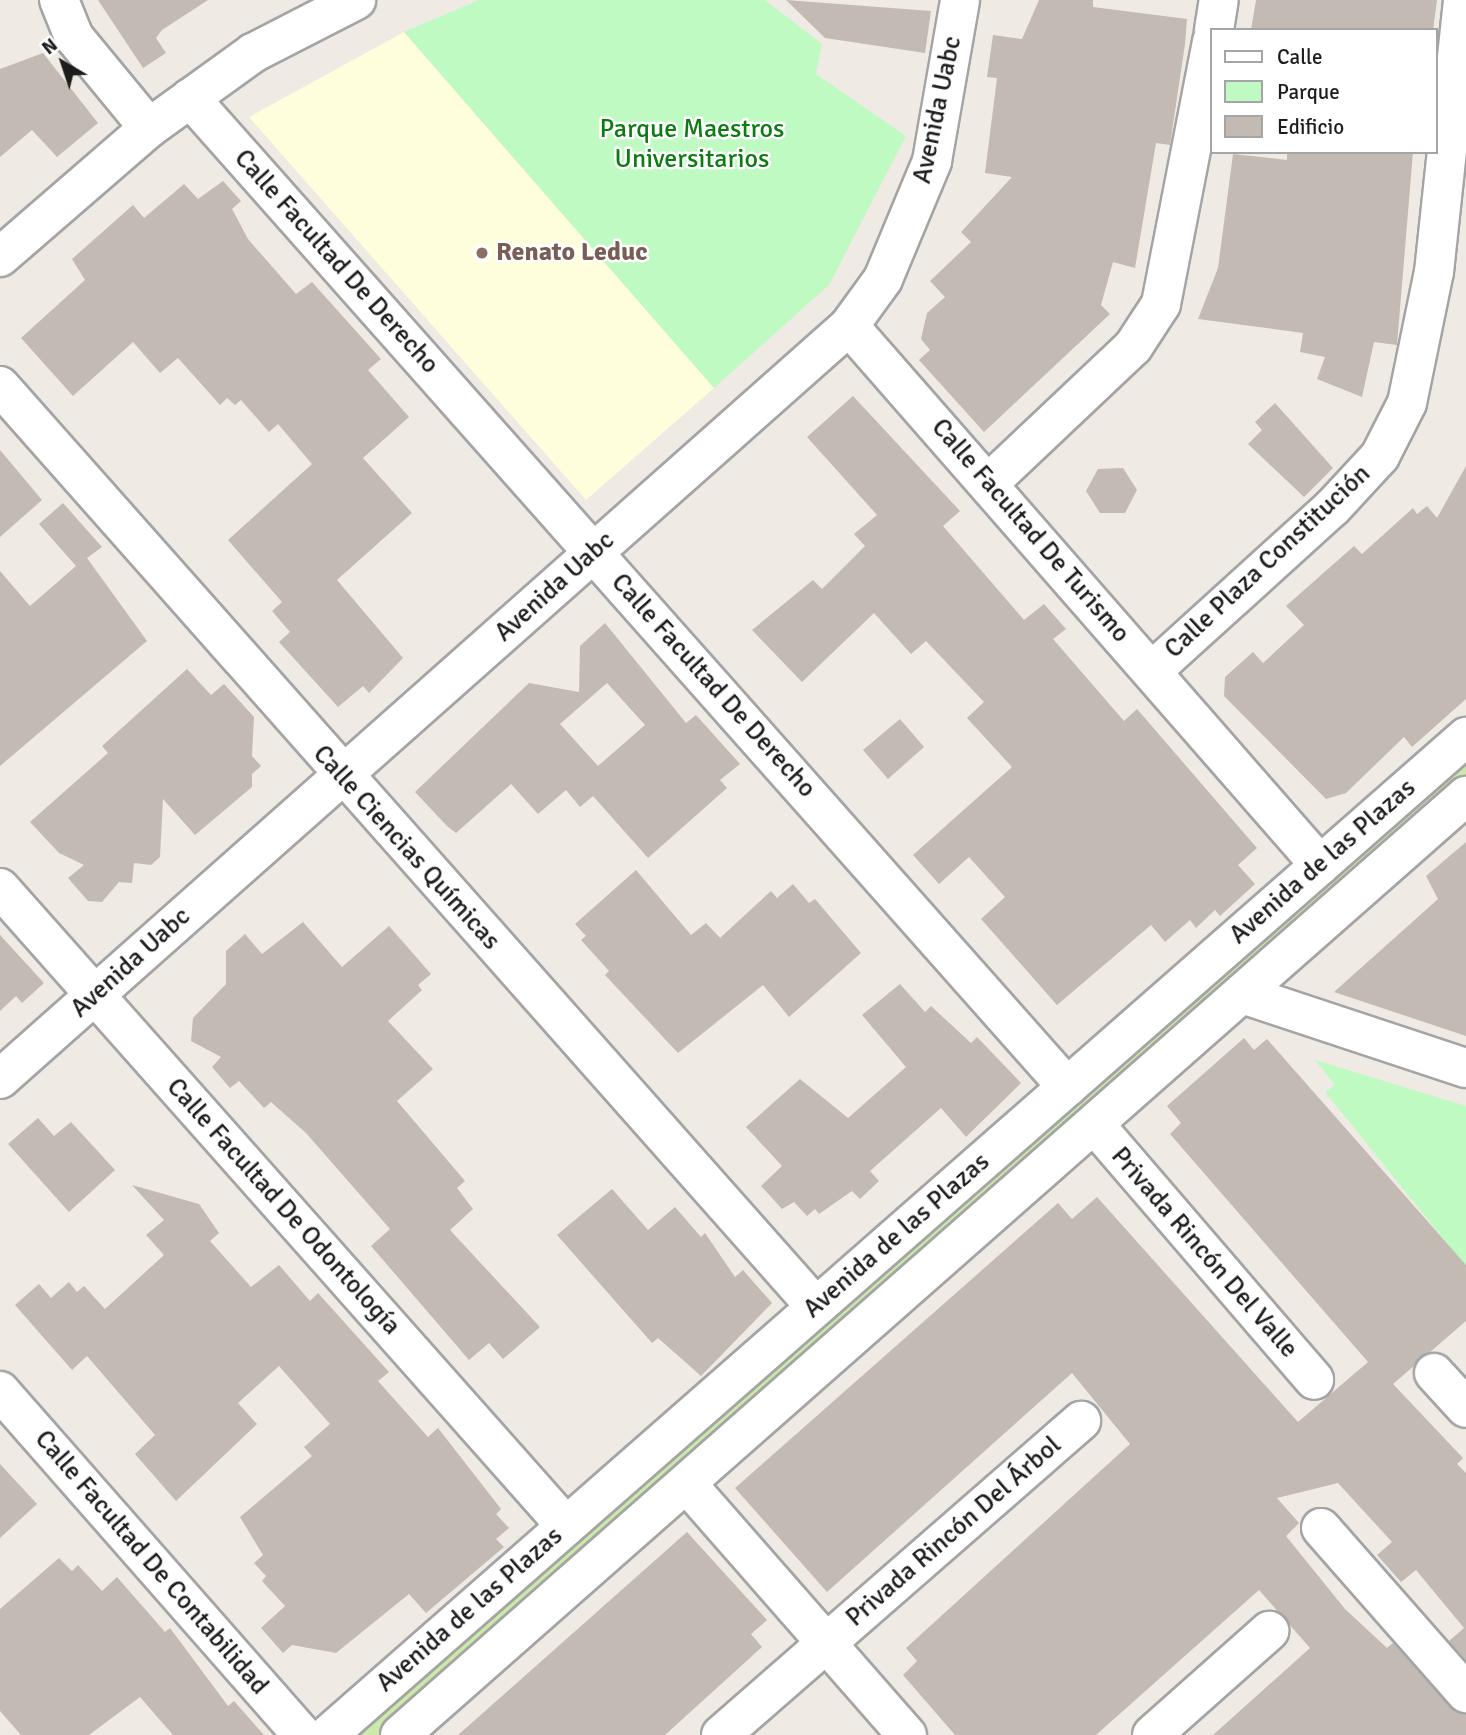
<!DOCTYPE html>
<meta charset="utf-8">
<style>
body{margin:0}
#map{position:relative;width:1466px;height:1735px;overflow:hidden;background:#efeae3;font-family:Signika,sans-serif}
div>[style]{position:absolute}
.education>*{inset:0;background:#fffedc}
.grass>*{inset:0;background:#cbe9a8}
.park>*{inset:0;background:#bffac2}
.building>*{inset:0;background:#c3bab3}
.roads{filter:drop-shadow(2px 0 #a4a4a4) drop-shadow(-2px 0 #a4a4a4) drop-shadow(0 2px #a4a4a4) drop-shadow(0 -2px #a4a4a4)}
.minor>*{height:38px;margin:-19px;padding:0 19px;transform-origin:19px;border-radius:19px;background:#fff}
.dots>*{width:19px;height:19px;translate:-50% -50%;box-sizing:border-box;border:4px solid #fff;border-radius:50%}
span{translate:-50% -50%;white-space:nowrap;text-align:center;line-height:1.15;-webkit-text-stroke:5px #fff;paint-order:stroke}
.street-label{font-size:26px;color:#1d1d1d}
.park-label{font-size:26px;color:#0b7c0f}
.education-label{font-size:26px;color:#785e54;font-weight:700}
.left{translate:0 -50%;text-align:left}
.legend{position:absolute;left:1210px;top:28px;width:228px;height:126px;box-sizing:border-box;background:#fff;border:2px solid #a5a5a5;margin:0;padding:9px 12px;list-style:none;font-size:21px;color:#1d1d1d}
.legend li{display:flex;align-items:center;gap:14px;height:35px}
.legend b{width:35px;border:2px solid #a5a5a5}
.north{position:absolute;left:28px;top:28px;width:70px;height:70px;-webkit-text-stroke:5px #fff;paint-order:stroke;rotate:321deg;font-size:19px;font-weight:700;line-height:28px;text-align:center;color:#1d1d1d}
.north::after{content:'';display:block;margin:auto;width:24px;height:32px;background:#1d1d1d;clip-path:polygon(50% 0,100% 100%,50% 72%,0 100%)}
</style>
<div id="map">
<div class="education">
<div style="clip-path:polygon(404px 32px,714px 388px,586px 500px,249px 117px)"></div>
</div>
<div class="grass">
<div style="clip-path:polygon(1466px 751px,1466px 791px,392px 1735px,354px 1735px)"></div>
</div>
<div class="park">
<div style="clip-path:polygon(479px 0,765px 0,822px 44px,816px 74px,906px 136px,829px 285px,714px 388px,404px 32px)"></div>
<div style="clip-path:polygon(1315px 1060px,1466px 1106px,1466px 1267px,1325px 1092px,1335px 1085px)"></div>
</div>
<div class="building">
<div style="clip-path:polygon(98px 0,208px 0,162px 30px,156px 38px,166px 53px,143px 68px)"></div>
<div style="clip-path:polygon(786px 0,931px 11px,925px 53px,825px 38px)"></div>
<div style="clip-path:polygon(1039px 0,1093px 0,1093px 7px,1187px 19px,1185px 44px,1170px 145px,1156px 143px,1135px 268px,1113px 262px,1101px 305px,1110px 314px,984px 432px,919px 360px,930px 350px,921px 339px,927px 313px,945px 297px,930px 281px,971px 242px,961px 232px,1012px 177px,985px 173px,997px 78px,987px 77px,993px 35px,1022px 39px)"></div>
<div style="clip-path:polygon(1256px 0,1437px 0,1433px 30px,1251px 30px)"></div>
<div style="clip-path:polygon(43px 53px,98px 123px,57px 157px,32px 130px,0 157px,0 69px)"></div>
<div style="clip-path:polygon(1287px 152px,1413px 152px,1397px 345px,1374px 342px,1362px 397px,1317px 379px,1325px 357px,1300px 352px,1303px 333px,1198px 319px,1218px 268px,1233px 154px,1287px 160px)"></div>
<div style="clip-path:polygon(223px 181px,241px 201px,232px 209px,248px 239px,296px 294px,312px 282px,381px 359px,368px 370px,409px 417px,363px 458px,412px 513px,337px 580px,403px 658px,369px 693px,363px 686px,338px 707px,279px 642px,290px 632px,272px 611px,282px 602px,228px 540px,312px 464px,278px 424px,269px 432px,241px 400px,235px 405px,227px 398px,220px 405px,178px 358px,160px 373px,133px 342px,73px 396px,21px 338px,85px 280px,72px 259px,133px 205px,144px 218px,184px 184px,198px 199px)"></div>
<div style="clip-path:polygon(853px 396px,960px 511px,943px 526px,1024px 620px,1044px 604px,1066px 629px,1053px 639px,1124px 721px,1137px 709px,1257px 848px,1238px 865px,1255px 884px,1220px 916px,1215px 910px,1196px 928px,1190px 920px,1165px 942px,1151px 925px,1057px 1005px,981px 919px,1005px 897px,969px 857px,939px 884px,913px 855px,1012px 767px,967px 718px,984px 702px,926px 641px,911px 654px,874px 613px,802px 682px,752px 630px,813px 580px,822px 589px,865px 546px,854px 534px,877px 515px,807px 437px)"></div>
<div style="clip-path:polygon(1275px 403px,1333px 468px,1304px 497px,1248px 444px,1262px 430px,1255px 422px)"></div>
<div style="clip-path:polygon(0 450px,42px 500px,0 537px)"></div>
<div style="clip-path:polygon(1466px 466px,1466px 699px,1412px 747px,1404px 737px,1346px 793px,1326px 799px,1224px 696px,1225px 677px,1253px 652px,1263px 663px,1304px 625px,1286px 606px,1354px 546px,1362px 554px,1413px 508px,1417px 514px,1427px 506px,1437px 518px)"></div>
<div style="clip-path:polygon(1123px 468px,1137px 490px,1125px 513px,1100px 513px,1086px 491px,1098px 469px)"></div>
<div style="clip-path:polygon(63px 503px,102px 547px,87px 558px,147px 641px,0 766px,0 571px,30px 606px,76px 566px,39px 524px)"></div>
<div style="clip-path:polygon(evenodd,605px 623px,686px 723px,696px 715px,740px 764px,720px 780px,727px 788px,648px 858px,593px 796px,580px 807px,566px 790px,538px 814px,511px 784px,456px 833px,447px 826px,415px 792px,529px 683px,579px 692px,580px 646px,605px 623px,607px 683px,645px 725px,598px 766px,560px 724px,607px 683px)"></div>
<div style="clip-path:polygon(187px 669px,211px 695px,224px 684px,254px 717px,252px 756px,261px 766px,252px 774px,252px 787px,195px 835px,163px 799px,160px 857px,151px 865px,134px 863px,132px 883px,119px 882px,102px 902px,88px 901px,68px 878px,84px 865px,59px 853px,30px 822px,108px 753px,102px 746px)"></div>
<div style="clip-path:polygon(900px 719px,924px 747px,888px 779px,863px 750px)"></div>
<div style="clip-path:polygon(1466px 842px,1466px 1036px,1334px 992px,1438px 899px,1426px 876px)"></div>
<div style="clip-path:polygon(636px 870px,691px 935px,706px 923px,720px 938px,771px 891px,777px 898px,793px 884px,809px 903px,815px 899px,861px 953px,789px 1017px,763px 985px,678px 1053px,605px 975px,609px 971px,581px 940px,586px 936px,575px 924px)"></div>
<div style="clip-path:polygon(303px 922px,342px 967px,389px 926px,431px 974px,418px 985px,422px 990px,388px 1021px,433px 1069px,397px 1101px,465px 1181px,457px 1188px,473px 1209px,450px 1230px,540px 1327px,503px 1359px,489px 1343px,469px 1360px,371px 1246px,390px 1229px,306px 1133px,271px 1102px,264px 1108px,239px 1081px,230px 1088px,212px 1067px,221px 1057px,191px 1041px,193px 1018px,226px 984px,226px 951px,245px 934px,262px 954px)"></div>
<div style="clip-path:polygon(0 935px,44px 983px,22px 1003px,16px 996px,0 1011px)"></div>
<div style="clip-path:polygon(900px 984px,925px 1012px,931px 1006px,971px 1043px,977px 1037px,1021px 1083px,966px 1137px,941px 1108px,870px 1171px,879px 1181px,860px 1199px,852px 1191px,819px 1214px,815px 1209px,807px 1216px,794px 1202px,782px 1209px,761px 1186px,782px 1166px,746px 1127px,800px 1079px,848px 1118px,906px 1067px,862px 1015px)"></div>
<div style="clip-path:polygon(1244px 1038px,1254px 1050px,1267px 1039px,1466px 1265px,1466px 1321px,1393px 1384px,1463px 1458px,1457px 1464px,1466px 1473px,1466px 1660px,1449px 1641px,1464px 1628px,1416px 1570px,1401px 1582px,1377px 1555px,1392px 1542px,1338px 1483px,1277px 1498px,1299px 1523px,1286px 1536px,1345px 1609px,1387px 1648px,1393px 1643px,1450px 1707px,1466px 1714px,1466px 1735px,1213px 1735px,1310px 1648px,1259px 1590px,1096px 1735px,955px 1735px,903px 1675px,917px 1661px,906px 1648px,1130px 1444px,1072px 1373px,827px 1592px,735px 1488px,1058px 1203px,1072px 1219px,1097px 1197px,1298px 1422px,1368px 1362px,1170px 1134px,1181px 1123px,1167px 1106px)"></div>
<div style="clip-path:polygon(38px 1118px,54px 1136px,71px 1122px,115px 1170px,69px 1212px,8px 1144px)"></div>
<div style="clip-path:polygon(132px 1185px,199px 1204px,219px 1233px,210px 1241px,251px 1287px,279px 1265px,310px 1301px,318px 1293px,389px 1372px,378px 1381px,428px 1437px,438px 1428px,501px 1509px,496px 1514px,509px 1528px,496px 1539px,504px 1547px,426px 1613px,409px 1594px,336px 1653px,292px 1645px,283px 1653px,261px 1628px,285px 1606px,262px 1581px,266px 1576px,254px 1563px,263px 1555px,240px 1517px,312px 1456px,304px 1447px,330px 1424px,279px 1366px,238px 1403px,257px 1424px,176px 1501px,135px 1454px,155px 1435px,87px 1356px,72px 1370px,15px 1305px,39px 1284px,51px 1298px,69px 1282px,77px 1292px,84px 1286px,105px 1309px,164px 1255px,146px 1235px,164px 1220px)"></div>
<div style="clip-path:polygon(612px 1189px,648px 1230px,675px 1207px,701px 1237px,705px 1233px,735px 1277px,743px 1270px,772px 1303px,701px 1376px,658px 1338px,652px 1343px,557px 1235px)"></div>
<div style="clip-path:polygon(0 1464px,37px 1504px,0 1538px)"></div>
<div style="clip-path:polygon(687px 1532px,767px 1620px,751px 1634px,762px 1647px,665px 1735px,458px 1735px)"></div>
<div style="clip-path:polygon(59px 1558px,72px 1571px,78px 1565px,102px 1591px,117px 1577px,165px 1632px,170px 1628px,228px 1706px,234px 1701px,264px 1735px,173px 1735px,140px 1697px,89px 1735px,21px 1735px,0 1711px,0 1609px)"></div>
</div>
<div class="roads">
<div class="minor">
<div style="left:59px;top:0;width:40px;rotate:68deg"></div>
<div style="left:74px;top:37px;width:118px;rotate:50.5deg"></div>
<div style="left:1214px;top:30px;width:30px;rotate:-81deg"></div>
<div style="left:190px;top:98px;width:1322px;rotate:48.43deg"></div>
<div style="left:0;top:257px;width:197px;rotate:-40.9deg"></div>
<div style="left:149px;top:128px;width:128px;rotate:-35.8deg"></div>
<div style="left:253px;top:53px;width:116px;rotate:-27.2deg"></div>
<div style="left:849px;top:326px;width:716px;rotate:48.85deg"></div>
<div style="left:0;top:386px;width:1230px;rotate:48.46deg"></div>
<div style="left:989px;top:483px;width:198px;rotate:-43.4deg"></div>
<div style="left:1133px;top:347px;width:51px;rotate:-56.9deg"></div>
<div style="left:1161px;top:304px;width:267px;rotate:-79deg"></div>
<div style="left:1152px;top:671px;width:243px;rotate:-42.2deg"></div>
<div style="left:1332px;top:508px;width:71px;rotate:-47.3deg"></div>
<div style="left:1380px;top:456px;width:59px;rotate:-63deg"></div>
<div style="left:1407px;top:403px;width:134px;rotate:-78.4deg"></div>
<div style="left:1434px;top:272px;width:274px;rotate:-83.9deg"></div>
<div style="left:0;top:888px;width:853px;rotate:48.42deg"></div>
<div style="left:1242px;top:994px;width:236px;rotate:18.3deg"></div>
<div style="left:0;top:1079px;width:1135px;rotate:-41.57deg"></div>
<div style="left:849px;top:326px;width:58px;rotate:-54.1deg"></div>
<div style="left:883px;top:279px;width:128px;rotate:-67.4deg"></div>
<div style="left:932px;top:161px;width:163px;rotate:-80.1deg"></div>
<div style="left:1095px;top:1125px;width:336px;rotate:49.3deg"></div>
<div style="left:1434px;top:1373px;width:47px;rotate:47.6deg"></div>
<div style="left:0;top:1391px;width:458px;rotate:48.7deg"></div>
<div style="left:687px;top:1484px;width:334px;rotate:48.8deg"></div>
<div style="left:1321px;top:1528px;width:220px;rotate:48.7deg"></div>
<div style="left:328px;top:1735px;width:1514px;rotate:-41.25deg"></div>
<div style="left:400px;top:1735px;width:1421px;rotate:-41.38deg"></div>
<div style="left:721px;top:1735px;width:478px;rotate:-41.1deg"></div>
<div style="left:1152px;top:1735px;width:157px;rotate:-41.6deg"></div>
</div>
</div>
<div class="dots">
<div style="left:482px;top:253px;background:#8d6e63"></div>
</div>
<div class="street-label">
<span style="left:938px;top:110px;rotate:-78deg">Avenida Uabc</span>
<span style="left:336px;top:262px;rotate:48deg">Calle Facultad De Derecho</span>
<span style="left:1030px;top:531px;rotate:49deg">Calle Facultad De Turismo</span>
<span style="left:1268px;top:562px;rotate:-43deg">Calle Plaza Constitución</span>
<span style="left:555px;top:587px;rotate:-42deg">Avenida Uabc</span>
<span style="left:713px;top:686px;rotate:48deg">Calle Facultad De Derecho</span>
<span style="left:406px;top:848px;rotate:48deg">Calle Ciencias Químicas</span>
<span style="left:1323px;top:862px;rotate:-41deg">Avenida de las Plazas</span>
<span style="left:131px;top:963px;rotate:-42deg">Avenida Uabc</span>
<span style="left:283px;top:1207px;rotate:48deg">Calle Facultad De Odontología</span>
<span style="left:897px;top:1236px;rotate:-41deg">Avenida de las Plazas</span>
<span style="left:1204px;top:1253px;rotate:49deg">Privada Rincón Del Valle</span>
<span style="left:954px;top:1532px;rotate:-41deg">Privada Rincón Del Árbol</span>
<span style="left:151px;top:1563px;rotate:49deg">Calle Facultad De Contabilidad</span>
<span style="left:470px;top:1610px;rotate:-41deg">Avenida de las Plazas</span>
</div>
<div class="park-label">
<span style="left:692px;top:145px">Parque Maestros<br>Universitarios</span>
</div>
<div class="education-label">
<span class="left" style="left:496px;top:253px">Renato Leduc</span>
</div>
<ul class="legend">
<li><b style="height:9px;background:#fff"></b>Calle</li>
<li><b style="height:19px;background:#bffac2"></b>Parque</li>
<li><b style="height:19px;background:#c3bab3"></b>Edificio</li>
</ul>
<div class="north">N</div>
</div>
